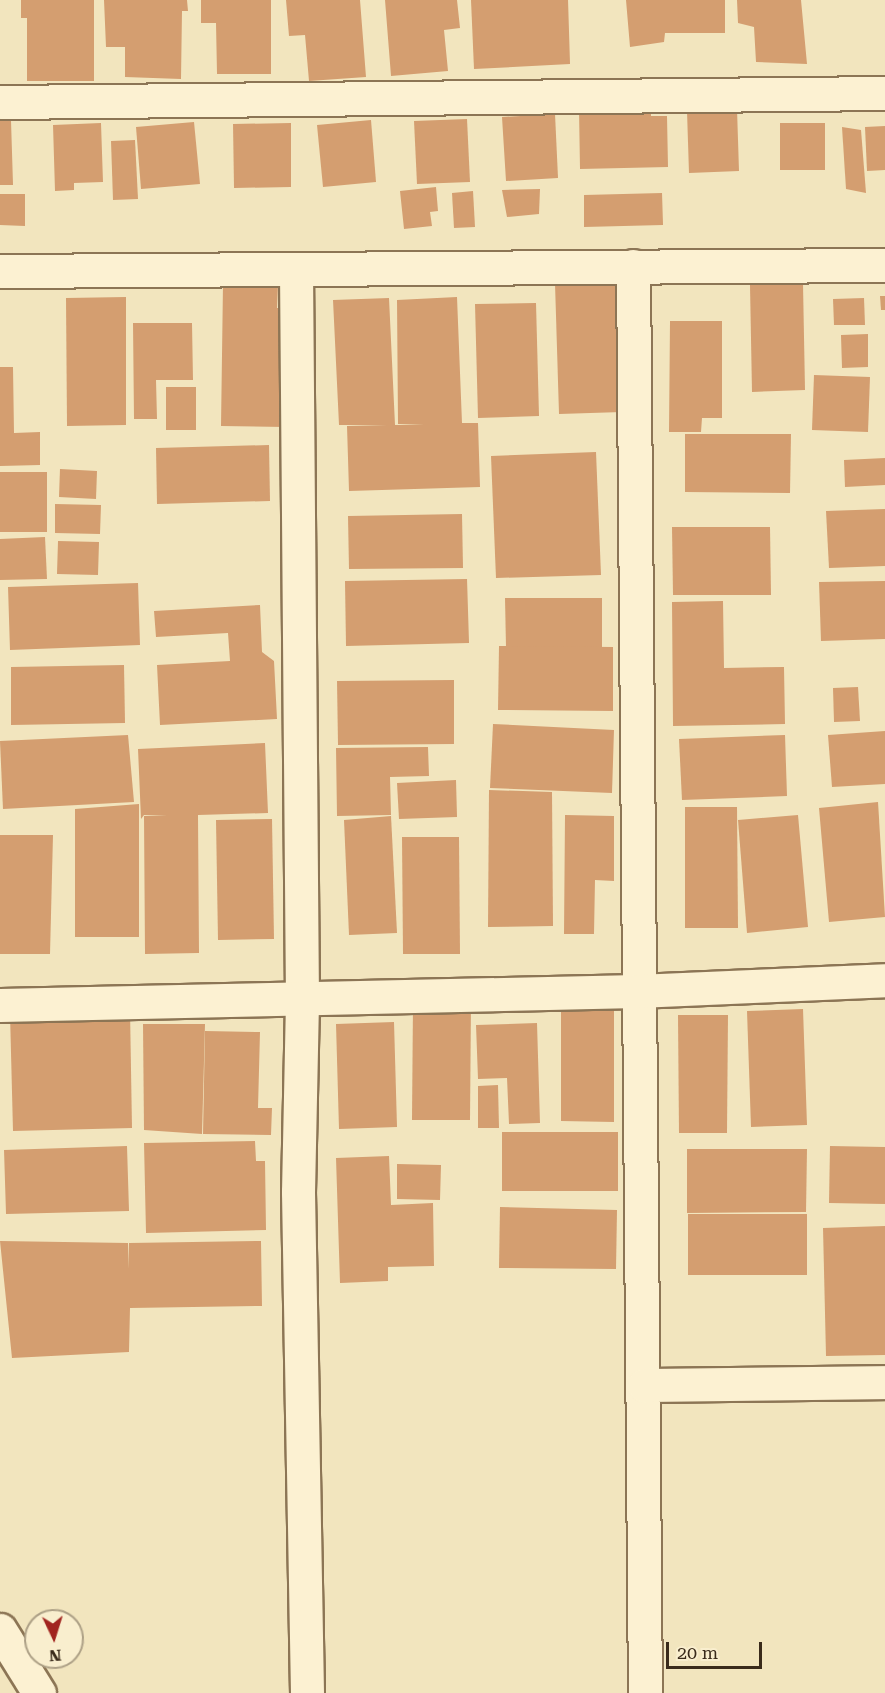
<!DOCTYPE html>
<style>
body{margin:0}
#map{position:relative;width:885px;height:1693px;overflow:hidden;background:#f2e5be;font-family:"Roboto Serif",serif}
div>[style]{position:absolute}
.building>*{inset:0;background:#d49e70}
.roads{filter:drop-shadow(2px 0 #8c7555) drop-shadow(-2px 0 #8c7555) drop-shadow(0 2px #8c7555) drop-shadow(0 -2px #8c7555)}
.minor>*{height:33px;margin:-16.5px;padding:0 16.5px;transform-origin:16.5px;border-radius:16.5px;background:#fcf1d2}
.tertiary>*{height:33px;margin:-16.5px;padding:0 16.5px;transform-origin:16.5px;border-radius:16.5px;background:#fcf1d2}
span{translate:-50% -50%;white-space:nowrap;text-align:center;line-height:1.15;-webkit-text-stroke:4.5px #f9eece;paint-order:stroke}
.north{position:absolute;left:24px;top:1609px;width:60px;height:60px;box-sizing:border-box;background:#f9eece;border:2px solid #ada086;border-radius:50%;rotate:176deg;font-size:16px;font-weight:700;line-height:24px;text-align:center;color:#3a2b1b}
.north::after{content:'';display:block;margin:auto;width:21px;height:27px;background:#a1241f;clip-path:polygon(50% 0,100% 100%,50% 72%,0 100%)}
.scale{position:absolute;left:666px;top:1642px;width:96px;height:27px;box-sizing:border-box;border:3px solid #3a2b1b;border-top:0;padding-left:8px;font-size:18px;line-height:21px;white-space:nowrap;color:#3a2b1b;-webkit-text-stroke:4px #f9eece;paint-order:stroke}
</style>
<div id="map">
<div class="building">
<div style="clip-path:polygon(21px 0,94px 0,94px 81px,27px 81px,27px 18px,21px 18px)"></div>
<div style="clip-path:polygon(104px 0,187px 0,188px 11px,182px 11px,181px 79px,125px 77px,125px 47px,106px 47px)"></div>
<div style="clip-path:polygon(201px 0,271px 0,271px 74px,217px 74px,216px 23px,201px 23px)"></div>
<div style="clip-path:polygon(286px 0,360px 0,366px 77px,309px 81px,305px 35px,289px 36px)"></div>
<div style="clip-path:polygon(385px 0,457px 0,460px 28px,444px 30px,448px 71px,391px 76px)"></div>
<div style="clip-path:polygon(471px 0,568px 0,570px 64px,474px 69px)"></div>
<div style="clip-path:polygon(626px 0,725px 0,725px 33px,665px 33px,664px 42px,630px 47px)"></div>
<div style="clip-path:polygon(737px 0,801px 0,807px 64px,756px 62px,754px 27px,738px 23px)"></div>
<div style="clip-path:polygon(651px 107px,651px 116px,667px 116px,668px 167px,580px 169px,579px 109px)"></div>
<div style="clip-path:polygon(737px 109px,739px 171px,689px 173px,687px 111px)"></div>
<div style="clip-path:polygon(555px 114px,558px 178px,506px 181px,502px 117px)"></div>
<div style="clip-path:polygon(467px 119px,470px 182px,417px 184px,414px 121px)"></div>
<div style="clip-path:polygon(0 120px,11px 120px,13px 185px,0 185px)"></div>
<div style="clip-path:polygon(371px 120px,376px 182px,323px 187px,317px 125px)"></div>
<div style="clip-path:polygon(194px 122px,200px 184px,141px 189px,136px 127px)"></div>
<div style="clip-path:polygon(101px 123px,103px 182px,74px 183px,74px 190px,55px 191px,53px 125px)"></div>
<div style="clip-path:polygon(291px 123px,291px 187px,234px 188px,233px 124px)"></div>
<div style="clip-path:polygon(780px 123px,825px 123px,825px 170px,780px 170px)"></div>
<div style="clip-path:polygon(885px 126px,885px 170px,867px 171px,865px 127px)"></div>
<div style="clip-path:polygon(842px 127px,861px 130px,866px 193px,846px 189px)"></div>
<div style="clip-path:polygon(135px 140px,138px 199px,113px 200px,111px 141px)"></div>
<div style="clip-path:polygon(436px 187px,438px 211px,430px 212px,432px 226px,404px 229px,400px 191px)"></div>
<div style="clip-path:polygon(540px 189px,539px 214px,507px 217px,502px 190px)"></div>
<div style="clip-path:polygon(473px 191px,475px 227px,454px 228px,452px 193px)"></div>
<div style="clip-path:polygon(662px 193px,663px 225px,584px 227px,584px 195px)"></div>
<div style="clip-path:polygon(0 194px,25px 194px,25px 226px,0 225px)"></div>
<div style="clip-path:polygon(619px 282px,622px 412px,559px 414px,555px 283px)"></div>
<div style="clip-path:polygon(223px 284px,278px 285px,277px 308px,287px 308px,285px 427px,221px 426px)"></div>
<div style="clip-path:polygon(803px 284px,805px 390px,752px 392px,750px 285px)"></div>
<div style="clip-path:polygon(880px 296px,885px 296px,885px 310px,881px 310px)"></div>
<div style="clip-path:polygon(126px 297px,126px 425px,67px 426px,66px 298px)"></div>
<div style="clip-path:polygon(457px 297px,462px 423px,478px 423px,480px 487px,349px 491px,347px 426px,387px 425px,339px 425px,333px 300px,389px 298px,395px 425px,398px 425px,424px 424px,398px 424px,397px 300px)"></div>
<div style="clip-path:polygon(864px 298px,865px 325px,834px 325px,833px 299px)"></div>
<div style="clip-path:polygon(536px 303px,539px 416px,478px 418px,475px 304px)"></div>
<div style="clip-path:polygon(670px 321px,722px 321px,722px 418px,702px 418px,701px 432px,669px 432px)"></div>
<div style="clip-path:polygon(133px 323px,192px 323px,193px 380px,156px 380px,157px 419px,134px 419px)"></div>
<div style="clip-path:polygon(868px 334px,868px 367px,842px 368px,841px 335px)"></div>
<div style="clip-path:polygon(0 367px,13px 367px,14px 433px,40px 432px,40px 465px,0 466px)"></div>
<div style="clip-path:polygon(814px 375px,870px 377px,868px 432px,812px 430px)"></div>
<div style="clip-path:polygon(166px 387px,196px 387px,196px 430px,166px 430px)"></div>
<div style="clip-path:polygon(685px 434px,791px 434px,790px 493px,685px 492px)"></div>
<div style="clip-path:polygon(269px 445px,270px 501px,157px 504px,156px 448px)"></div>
<div style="clip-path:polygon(596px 452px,601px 575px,496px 578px,491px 456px)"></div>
<div style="clip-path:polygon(885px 458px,885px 485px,845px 487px,844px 460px)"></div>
<div style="clip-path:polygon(60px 469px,97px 471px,96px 499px,59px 497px)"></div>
<div style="clip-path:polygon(0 472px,47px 472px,47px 532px,0 532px)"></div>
<div style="clip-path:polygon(55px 504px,101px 505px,100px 534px,55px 533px)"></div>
<div style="clip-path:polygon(885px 509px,885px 566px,829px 568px,826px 511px)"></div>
<div style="clip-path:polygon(462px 514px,463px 568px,349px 569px,348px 516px)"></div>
<div style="clip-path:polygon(672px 527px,770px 527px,771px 595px,673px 595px)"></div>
<div style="clip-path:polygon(45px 537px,47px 579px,0 580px,0 539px)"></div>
<div style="clip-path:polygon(58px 541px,99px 542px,98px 575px,57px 574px)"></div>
<div style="clip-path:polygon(467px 579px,469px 643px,346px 646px,345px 581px)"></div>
<div style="clip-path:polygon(885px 581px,885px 639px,821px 641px,819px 582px)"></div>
<div style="clip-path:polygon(138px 583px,140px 645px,10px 650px,8px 587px)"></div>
<div style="clip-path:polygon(505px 598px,602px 598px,602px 647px,506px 647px)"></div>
<div style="clip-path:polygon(723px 601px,724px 668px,784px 667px,785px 724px,673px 726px,672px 602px)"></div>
<div style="clip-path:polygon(260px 605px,262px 652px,274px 661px,277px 719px,160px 725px,157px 665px,230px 661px,228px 633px,156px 637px,154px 611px)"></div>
<div style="clip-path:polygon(499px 646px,613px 647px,613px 711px,498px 710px)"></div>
<div style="clip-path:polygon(124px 665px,125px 723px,11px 725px,11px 667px)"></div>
<div style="clip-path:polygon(454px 680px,454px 744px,338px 745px,337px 681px)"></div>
<div style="clip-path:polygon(858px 687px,860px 721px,834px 722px,833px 688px)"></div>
<div style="clip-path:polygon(493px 724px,614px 730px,612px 793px,490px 788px)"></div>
<div style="clip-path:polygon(885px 731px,885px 784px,832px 787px,828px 735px)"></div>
<div style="clip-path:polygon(128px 735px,134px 802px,3px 809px,0 741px)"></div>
<div style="clip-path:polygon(785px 735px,787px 796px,682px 800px,679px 739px)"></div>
<div style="clip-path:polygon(265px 743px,268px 813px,198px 815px,199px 953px,145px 954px,144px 816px,167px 815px,144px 815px,141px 819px,138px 749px)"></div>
<div style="clip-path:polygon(428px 747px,429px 776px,390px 777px,391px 815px,337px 816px,336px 748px)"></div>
<div style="clip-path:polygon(456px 780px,457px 817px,399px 819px,397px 783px)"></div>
<div style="clip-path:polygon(489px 790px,552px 792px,553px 926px,488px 927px)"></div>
<div style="clip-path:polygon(878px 802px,885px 917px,829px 922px,819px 808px)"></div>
<div style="clip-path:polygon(139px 804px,139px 937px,75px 937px,75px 809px)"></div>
<div style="clip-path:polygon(685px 807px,737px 807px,738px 928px,685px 928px)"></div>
<div style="clip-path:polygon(565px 815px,614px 816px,614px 881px,595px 880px,594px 934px,564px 934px)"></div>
<div style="clip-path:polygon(798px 815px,808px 927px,747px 933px,738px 820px)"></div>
<div style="clip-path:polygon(391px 816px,397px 933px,349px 935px,344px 820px)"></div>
<div style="clip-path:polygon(272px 819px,274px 939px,218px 940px,216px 820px)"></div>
<div style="clip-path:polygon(0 835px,53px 835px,50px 954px,0 954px)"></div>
<div style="clip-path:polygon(402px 837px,459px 837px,460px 954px,403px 954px)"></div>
<div style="clip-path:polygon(471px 1001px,470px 1120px,412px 1120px,413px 1003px)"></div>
<div style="clip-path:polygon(561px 1004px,614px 1004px,614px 1122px,561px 1121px)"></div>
<div style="clip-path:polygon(803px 1009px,807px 1125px,751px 1127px,747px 1011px)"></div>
<div style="clip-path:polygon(130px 1010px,132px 1128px,13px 1131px,10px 1013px)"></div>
<div style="clip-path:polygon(678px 1015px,728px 1015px,727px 1133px,679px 1133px)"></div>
<div style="clip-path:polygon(394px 1022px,397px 1127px,339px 1129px,336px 1024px)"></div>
<div style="clip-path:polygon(537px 1023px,540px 1123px,509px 1124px,507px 1078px,478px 1079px,476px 1025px)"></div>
<div style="clip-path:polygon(143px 1024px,205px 1024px,202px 1134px,144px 1130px)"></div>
<div style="clip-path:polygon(205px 1031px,260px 1032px,258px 1108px,272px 1108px,271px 1135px,203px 1134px)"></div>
<div style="clip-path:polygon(498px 1085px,499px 1128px,478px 1128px,478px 1086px)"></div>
<div style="clip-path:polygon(502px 1132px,618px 1132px,618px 1191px,502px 1191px)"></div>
<div style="clip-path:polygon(255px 1141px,256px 1161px,265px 1161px,266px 1230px,146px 1233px,144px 1143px)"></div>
<div style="clip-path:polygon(127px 1146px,129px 1211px,6px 1214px,4px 1150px)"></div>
<div style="clip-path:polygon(830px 1146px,885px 1147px,885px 1204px,829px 1203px)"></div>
<div style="clip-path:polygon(687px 1149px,807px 1149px,806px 1212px,687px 1213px)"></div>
<div style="clip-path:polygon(389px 1156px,391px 1205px,433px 1203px,434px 1266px,388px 1267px,388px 1281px,340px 1283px,336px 1158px)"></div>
<div style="clip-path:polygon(397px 1164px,441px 1165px,440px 1200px,397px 1199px)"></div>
<div style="clip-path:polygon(500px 1207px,617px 1210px,616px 1269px,499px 1268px)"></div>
<div style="clip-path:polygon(688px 1214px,807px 1214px,807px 1275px,688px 1275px)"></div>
<div style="clip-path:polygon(885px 1226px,885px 1355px,826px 1356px,823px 1228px)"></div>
<div style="clip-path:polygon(0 1241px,128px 1243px,129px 1269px,129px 1243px,261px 1241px,262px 1306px,130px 1308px,129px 1352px,12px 1358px)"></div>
</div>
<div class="roads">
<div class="minor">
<div style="left:0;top:102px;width:885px;rotate:-0.58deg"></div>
<div style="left:633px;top:266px;width:1427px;rotate:89.52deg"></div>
<div style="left:296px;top:270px;width:731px;rotate:89.53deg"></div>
<div style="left:302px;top:1001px;width:191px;rotate:91.2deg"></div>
<div style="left:298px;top:1192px;width:501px;rotate:88.97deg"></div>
<div style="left:0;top:1005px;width:637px;rotate:-1.26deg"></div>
<div style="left:637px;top:991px;width:248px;rotate:-2.5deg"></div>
<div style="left:644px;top:1385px;width:241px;rotate:-0.7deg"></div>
</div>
<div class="tertiary">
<div style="left:0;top:271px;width:885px;rotate:-0.39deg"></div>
<div style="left:0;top:1630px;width:74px;rotate:58.2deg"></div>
</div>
</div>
<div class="north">N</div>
<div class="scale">20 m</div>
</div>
